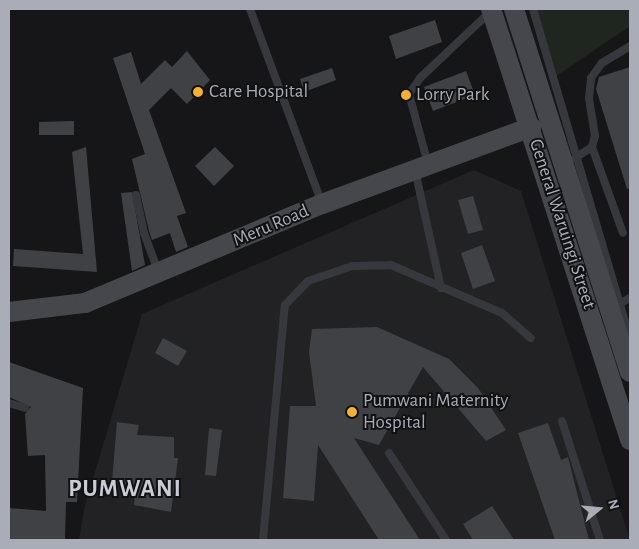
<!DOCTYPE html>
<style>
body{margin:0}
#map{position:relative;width:639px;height:549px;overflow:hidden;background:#161618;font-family:"Alegreya Sans",sans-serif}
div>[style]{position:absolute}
.built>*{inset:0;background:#222225}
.green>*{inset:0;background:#1e261f}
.building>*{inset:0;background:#404145}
.lane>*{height:8px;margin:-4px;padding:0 4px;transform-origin:4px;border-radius:4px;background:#37383d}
.secondary>*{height:20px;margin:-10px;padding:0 10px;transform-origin:10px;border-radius:10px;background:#45474d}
.dots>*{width:14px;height:14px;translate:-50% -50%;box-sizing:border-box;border:2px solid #111113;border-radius:50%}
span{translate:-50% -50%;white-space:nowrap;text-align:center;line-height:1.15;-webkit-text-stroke:4px #111113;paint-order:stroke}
.poi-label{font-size:19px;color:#a8adb8}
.left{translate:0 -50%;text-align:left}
.street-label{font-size:19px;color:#a8adb8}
.district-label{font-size:24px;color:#c9ccd4;font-weight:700;letter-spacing:1px}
.frame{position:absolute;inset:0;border:10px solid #a8adb8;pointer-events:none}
.north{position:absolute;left:574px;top:484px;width:50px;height:50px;-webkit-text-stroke:4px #111113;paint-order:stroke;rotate:73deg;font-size:14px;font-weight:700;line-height:20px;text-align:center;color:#a8adb8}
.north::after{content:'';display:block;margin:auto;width:18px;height:22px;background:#a8adb8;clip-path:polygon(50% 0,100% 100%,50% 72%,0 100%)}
</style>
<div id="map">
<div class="built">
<div style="clip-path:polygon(474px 170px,521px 191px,630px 540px,79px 540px,84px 509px,142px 314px)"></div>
</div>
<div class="green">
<div style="clip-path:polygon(533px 9px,630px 9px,630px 26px,555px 77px)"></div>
</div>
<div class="building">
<div style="clip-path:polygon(435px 20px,442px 42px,396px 59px,389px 36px)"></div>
<div style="clip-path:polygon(187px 51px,210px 80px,187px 104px,171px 88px,149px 110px,186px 213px,177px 216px,188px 247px,176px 252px,170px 233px,152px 240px,149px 231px,132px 159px,145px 154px,113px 58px,131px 52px,141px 84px,165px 60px,172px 67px)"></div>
<div style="clip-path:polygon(630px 67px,630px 188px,627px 189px,596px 89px,599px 77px)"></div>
<div style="clip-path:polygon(332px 68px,336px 80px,304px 92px,300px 79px)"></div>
<div style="clip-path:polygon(466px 71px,475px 95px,433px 111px,424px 87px)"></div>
<div style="clip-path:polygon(74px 121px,74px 135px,39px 135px,39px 122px)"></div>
<div style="clip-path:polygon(86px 147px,97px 272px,13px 266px,14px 249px,83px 254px,72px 152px)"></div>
<div style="clip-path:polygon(215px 147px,234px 166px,214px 186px,195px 166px)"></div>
<div style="clip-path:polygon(132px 192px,145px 265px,132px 271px,121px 193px)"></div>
<div style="clip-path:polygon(473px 196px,483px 230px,468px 234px,458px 200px)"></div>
<div style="clip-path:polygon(482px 245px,495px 281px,473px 289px,461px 253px)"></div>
<div style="clip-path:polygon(377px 327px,449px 359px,478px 388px,506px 430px,486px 441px,423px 367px,379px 445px,354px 438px,420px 540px,379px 540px,318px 445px,314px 501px,283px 498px,290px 406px,316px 406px,309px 352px,312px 329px)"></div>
<div style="clip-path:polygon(163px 338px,187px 351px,178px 366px,155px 353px)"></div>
<div style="clip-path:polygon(9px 362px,83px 388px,77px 502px,66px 502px,65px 540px,9px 539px,9px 508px,46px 511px,45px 455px,28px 456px,25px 414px,31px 407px,9px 397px)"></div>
<div style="clip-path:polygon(117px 422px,139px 425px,137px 435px,174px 437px,174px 458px,178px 458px,171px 512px,134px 505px,136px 486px,112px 482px)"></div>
<div style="clip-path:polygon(548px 423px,561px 460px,568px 457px,589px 540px,555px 540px,518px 433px)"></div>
<div style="clip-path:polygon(209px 428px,222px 430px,216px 476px,205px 475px)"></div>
<div style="clip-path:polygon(492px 506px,514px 540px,473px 540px,463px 524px)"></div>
</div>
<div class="lane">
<div style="left:250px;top:9px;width:208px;rotate:69.7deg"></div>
<div style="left:533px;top:9px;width:344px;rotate:73.6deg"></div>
<div style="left:592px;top:147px;width:91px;rotate:70.2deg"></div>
<div style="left:575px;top:158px;width:20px;rotate:-33deg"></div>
<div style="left:592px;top:147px;width:11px;rotate:-75deg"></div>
<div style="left:595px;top:136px;width:38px;rotate:-99deg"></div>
<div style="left:589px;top:98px;width:20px;rotate:-84deg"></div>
<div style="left:591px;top:78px;width:19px;rotate:-54deg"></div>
<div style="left:602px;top:63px;width:33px;rotate:-31deg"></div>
<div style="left:428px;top:164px;width:73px;rotate:-105.2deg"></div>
<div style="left:409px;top:94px;width:19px;rotate:-55deg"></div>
<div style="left:420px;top:78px;width:96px;rotate:-43.3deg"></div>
<div style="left:415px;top:170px;width:121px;rotate:77.6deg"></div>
<div style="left:136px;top:195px;width:39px;rotate:78deg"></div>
<div style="left:144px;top:233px;width:40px;rotate:69.8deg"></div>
<div style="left:619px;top:304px;width:13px;rotate:-29deg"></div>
<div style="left:9px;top:403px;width:17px;rotate:17deg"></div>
<div style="left:562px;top:421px;width:125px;rotate:72.3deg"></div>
<div style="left:389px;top:453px;width:104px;rotate:56.8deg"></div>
<div style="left:263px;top:540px;width:236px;rotate:-84.7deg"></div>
<div style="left:285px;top:305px;width:33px;rotate:-46deg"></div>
<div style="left:308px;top:281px;width:46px;rotate:-18.8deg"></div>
<div style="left:352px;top:266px;width:39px;rotate:-1deg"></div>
<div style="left:391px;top:265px;width:121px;rotate:23.4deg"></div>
<div style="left:502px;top:313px;width:38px;rotate:41deg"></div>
</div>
<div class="secondary">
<div style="left:491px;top:9px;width:453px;rotate:72.1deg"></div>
<div style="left:514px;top:9px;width:381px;rotate:72.3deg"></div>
<div style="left:9px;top:312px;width:77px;rotate:-6.8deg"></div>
<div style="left:85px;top:303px;width:257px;rotate:-22.7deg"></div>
<div style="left:322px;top:204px;width:223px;rotate:-20.2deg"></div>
</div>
<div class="dots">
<div style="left:198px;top:92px;background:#f2b134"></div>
<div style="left:406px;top:95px;background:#f2b134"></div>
<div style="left:352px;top:412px;background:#f2b134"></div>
</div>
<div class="poi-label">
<span class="left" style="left:209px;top:92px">Care Hospital</span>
<span class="left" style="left:416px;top:95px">Lorry Park</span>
<span class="left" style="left:363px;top:412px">Pumwani Maternity<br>Hospital</span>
</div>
<div class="street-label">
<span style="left:562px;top:224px;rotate:72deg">General Waruingi Street</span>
<span style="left:271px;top:226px;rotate:-23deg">Meru Road</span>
</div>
<div class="district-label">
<span style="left:125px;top:490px">PUMWANI</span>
</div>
<div class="frame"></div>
<div class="north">N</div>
</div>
